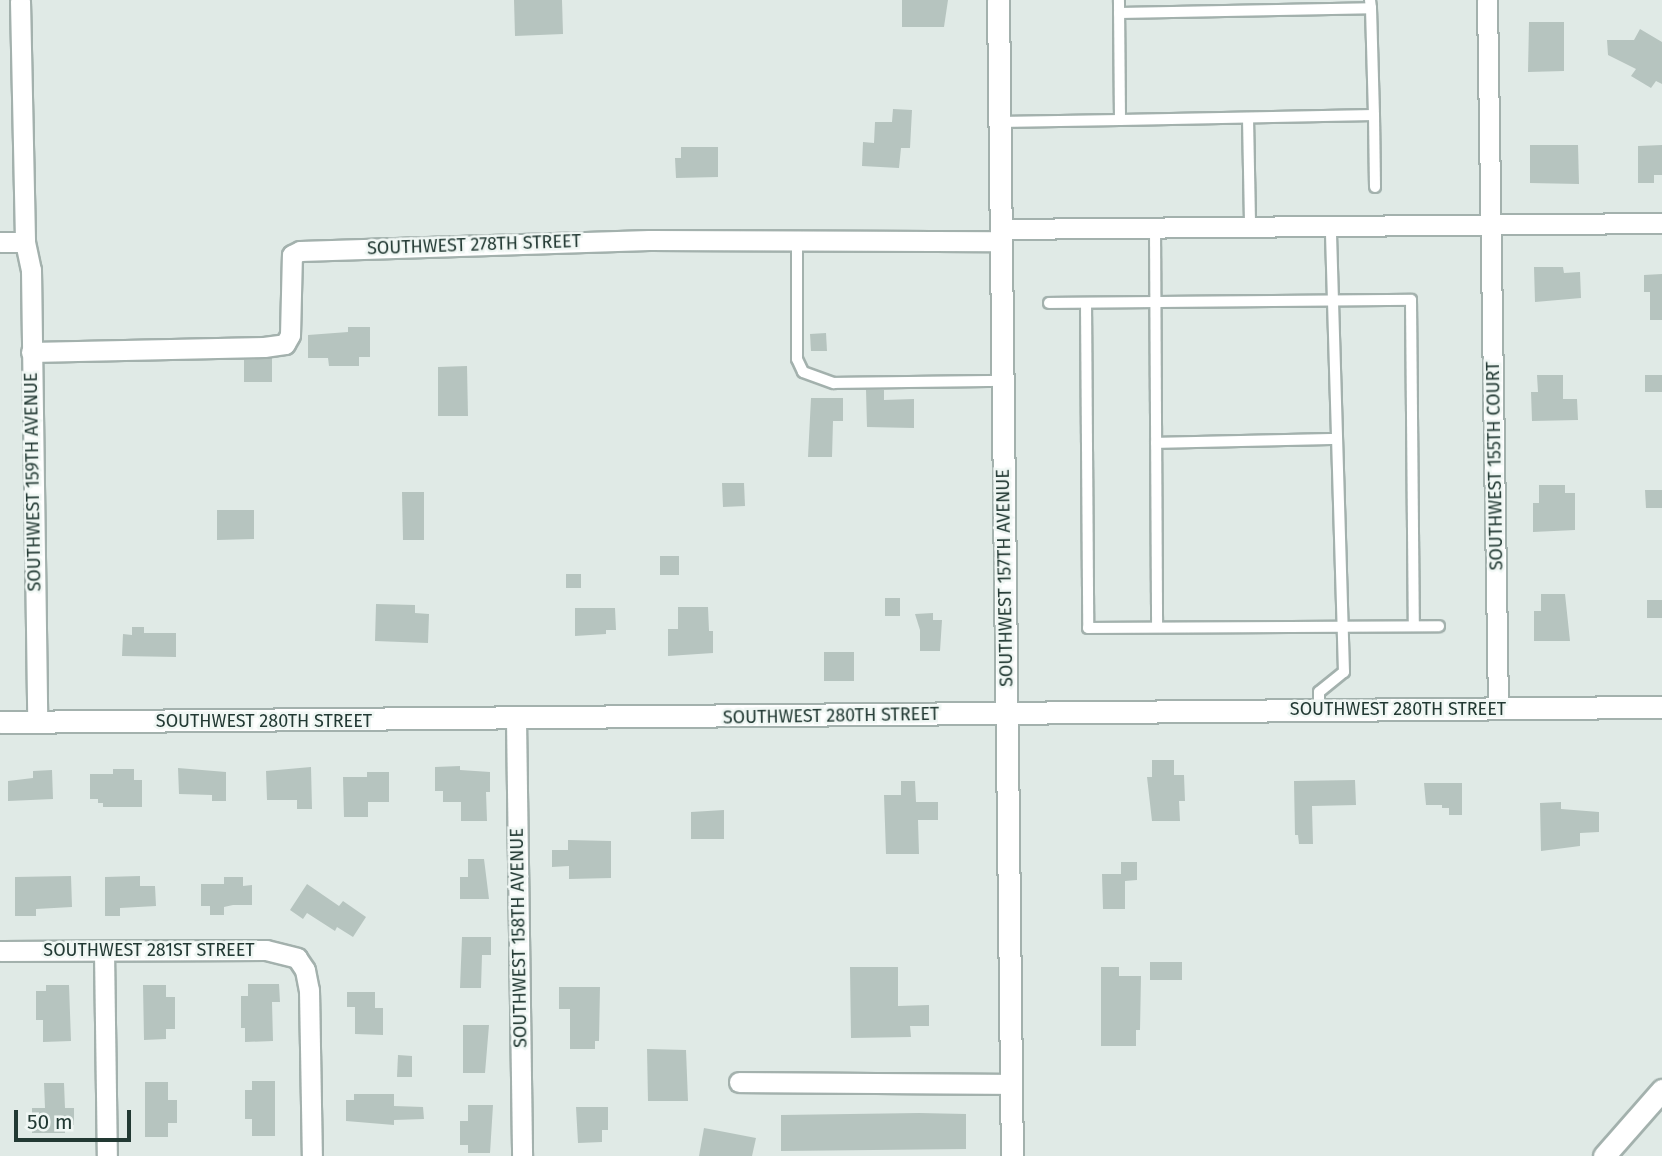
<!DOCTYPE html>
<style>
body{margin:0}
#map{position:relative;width:1662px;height:1156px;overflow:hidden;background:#e0eae6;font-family:"Fira Sans",sans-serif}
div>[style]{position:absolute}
.building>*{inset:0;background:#b6c4bf}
.roads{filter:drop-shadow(2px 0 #a3b1ad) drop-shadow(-2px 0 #a3b1ad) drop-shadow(0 2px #a3b1ad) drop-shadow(0 -2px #a3b1ad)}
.lane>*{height:10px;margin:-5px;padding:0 5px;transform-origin:5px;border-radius:5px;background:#fff}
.street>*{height:19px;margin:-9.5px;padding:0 9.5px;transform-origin:9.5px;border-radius:9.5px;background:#fff}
.secondary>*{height:21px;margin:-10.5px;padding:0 10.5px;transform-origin:10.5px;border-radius:10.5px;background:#fff}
span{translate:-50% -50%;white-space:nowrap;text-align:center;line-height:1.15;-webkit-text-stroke:5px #f0f7f4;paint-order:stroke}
.street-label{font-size:18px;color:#223933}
.scale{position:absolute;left:14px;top:1110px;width:117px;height:32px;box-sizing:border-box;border:4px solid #223933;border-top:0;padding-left:9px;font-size:21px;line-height:24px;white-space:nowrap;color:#223933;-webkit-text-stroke:5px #f0f7f4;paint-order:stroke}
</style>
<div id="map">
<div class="building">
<div style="clip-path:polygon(514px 0,562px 0,563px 34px,515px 36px)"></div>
<div style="clip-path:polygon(902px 0,948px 0,944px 27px,902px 27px)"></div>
<div style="clip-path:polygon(1529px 22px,1564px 22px,1564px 71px,1528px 72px)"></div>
<div style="clip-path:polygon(1640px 29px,1662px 42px,1662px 84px,1656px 81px,1651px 88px,1631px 76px,1636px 69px,1608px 55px,1607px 40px,1634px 40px)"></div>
<div style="clip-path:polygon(893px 109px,912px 110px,910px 148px,901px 148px,899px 168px,862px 166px,863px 142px,874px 143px,875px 122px,892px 122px)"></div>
<div style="clip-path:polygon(1530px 145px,1578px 145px,1579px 184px,1530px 183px)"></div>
<div style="clip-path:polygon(1662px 145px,1662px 175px,1654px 175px,1654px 183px,1638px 183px,1638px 146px)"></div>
<div style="clip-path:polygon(681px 147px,718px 147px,718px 177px,676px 178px,675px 158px,681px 158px)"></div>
<div style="clip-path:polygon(1534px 267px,1563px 267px,1564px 273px,1580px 272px,1581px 298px,1535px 302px)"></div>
<div style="clip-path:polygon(1662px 274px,1662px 320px,1650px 320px,1650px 292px,1644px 292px,1644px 275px)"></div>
<div style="clip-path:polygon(348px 327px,370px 327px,370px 357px,359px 357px,359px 366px,329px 366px,328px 358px,308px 358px,308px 335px,348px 332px)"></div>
<div style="clip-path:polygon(826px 333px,827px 351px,811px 351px,810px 334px)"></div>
<div style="clip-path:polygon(272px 358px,272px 382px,244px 382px,244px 360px)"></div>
<div style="clip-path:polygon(467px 366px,468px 416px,438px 416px,438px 367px)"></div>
<div style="clip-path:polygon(1537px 375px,1563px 375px,1563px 399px,1577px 399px,1578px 420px,1532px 421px,1531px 392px,1538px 392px)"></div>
<div style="clip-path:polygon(1645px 375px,1662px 375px,1662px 392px,1645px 392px)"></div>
<div style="clip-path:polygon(866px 390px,884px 390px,884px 400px,914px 399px,914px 428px,867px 427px)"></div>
<div style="clip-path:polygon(811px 398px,843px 398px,843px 421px,833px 421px,832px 457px,808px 457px)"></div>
<div style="clip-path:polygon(722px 483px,744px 483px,745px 506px,723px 507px)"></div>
<div style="clip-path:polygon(1539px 485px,1565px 485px,1565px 493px,1575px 493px,1575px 530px,1533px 532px,1533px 503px,1539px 503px)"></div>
<div style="clip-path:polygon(1645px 490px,1662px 490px,1662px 508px,1646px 508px)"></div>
<div style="clip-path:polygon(402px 492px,424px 492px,424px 540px,403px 540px)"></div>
<div style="clip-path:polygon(217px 510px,254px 510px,254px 539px,217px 540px)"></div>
<div style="clip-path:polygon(660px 556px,679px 556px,679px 575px,660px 575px)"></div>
<div style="clip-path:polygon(566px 574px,581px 574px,581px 588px,566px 588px)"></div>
<div style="clip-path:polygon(1541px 594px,1565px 594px,1570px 641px,1534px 641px,1534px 611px,1541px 611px)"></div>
<div style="clip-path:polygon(885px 598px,900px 598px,900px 616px,885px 616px)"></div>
<div style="clip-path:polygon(1647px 600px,1662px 600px,1662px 618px,1647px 618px)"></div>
<div style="clip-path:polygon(376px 604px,415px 605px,415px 613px,429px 614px,428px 643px,375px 641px)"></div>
<div style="clip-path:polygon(678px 607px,708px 607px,709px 631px,713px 631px,713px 653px,668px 656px,668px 629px,678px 629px)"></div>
<div style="clip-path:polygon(575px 608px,615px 608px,616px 630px,606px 630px,606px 634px,575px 636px)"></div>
<div style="clip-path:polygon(933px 613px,933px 620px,942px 620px,940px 651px,920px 651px,920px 630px,915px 614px)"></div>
<div style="clip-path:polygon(132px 627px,144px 627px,144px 633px,176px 633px,176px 657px,122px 656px,123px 634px,132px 635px)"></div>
<div style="clip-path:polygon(824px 652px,854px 652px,854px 681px,824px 681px)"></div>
<div style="clip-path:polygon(1152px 760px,1174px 760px,1174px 775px,1184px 775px,1185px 801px,1179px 801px,1180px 821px,1152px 821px,1147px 777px,1152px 777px)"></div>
<div style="clip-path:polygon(460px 766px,460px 770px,490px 772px,490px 792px,486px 792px,487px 821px,461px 821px,461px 802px,443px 802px,443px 791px,435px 791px,435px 767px)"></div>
<div style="clip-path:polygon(311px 767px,312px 809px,297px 809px,297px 800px,267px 800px,266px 771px)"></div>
<div style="clip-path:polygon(178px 768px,226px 772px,226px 801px,212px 801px,212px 795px,179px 794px)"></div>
<div style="clip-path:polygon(113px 769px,134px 769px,134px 780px,142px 780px,142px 807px,103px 807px,103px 803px,98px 803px,98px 799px,90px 799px,90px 774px,113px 774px)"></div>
<div style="clip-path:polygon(52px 770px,53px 799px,8px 801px,8px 781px,33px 778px,33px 771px)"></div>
<div style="clip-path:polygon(367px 772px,389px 772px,389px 802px,368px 802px,368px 817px,344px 817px,343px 777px,367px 777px)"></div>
<div style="clip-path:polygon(1355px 780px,1356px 805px,1312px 806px,1313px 844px,1299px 844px,1298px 835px,1295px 835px,1294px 781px)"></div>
<div style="clip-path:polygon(901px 781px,915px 781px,916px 802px,938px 802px,938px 820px,918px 820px,919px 854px,886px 854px,884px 795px,901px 795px)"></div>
<div style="clip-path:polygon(1424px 783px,1462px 783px,1462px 815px,1449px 815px,1449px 808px,1442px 808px,1442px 805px,1426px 805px)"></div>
<div style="clip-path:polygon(1561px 802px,1561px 809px,1599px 812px,1599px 832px,1580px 833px,1580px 846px,1541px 851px,1540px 803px)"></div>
<div style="clip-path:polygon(724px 810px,724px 839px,691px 839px,691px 812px)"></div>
<div style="clip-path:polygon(568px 840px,611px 841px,611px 878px,569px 879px,569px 866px,552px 867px,552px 850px,568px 850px)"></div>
<div style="clip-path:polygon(468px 859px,484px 859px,489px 899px,460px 899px,460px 877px,468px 877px)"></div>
<div style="clip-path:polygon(1121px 862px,1137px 862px,1137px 880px,1125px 881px,1125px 909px,1103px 909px,1102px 874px,1121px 874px)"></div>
<div style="clip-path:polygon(71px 876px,72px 907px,36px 909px,36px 916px,15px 916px,15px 877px)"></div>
<div style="clip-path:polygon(140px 876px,140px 886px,155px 886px,156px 906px,120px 908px,120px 916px,105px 916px,105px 877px)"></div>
<div style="clip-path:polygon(224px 877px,243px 877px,243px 886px,252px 885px,252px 905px,233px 905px,224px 907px,224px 915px,210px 915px,210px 906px,201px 906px,201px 884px,224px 884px)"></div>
<div style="clip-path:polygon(307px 884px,339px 906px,343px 901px,366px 917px,353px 937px,337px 927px,335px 931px,307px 913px,303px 919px,290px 910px)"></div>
<div style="clip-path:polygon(462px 937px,491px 937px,491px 955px,482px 955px,481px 988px,460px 988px)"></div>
<div style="clip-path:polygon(1150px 962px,1182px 962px,1182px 980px,1150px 980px)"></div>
<div style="clip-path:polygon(850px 967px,898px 967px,898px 1006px,929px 1005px,929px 1026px,910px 1026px,911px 1037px,851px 1038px)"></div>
<div style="clip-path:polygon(1101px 967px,1119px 967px,1119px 976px,1141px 976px,1140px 1030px,1136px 1030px,1136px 1046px,1101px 1046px)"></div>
<div style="clip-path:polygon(248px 984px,279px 984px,280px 1002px,272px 1002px,273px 1041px,245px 1042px,245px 1028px,241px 1028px,241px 996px,248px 996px)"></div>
<div style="clip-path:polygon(46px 985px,69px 985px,71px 1041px,43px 1042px,43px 1020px,36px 1020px,36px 991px,46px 991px)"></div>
<div style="clip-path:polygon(143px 985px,166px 985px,166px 997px,175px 997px,175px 1029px,166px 1029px,166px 1039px,144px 1040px)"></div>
<div style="clip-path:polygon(559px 987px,600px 987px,599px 1041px,595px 1041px,595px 1049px,570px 1049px,570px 1009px,559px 1009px)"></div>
<div style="clip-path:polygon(347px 992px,375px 992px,375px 1008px,383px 1008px,383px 1035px,355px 1034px,355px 1007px,347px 1007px)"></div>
<div style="clip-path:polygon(463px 1025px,489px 1025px,485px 1073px,463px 1073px)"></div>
<div style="clip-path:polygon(647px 1049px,686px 1050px,688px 1101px,648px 1101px)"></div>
<div style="clip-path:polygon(398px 1055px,412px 1056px,412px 1077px,397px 1077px)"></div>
<div style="clip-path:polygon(252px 1081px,275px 1081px,275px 1136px,252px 1136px,252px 1119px,245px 1119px,245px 1090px,252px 1090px)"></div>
<div style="clip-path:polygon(145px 1082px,168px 1082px,168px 1100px,177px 1100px,177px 1123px,168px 1123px,168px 1137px,145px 1137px)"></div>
<div style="clip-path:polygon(44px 1083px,64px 1083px,65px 1108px,74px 1108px,74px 1125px,65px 1125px,65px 1133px,32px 1133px,32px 1108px,45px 1108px)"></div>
<div style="clip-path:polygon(354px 1094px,394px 1094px,394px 1106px,423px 1107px,424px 1119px,394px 1120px,394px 1125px,346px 1121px,346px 1100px,354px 1100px)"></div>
<div style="clip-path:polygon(468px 1105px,493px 1105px,490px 1153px,468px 1153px,468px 1145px,460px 1145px,460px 1121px,468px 1121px)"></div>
<div style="clip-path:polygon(576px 1107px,608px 1107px,608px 1130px,602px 1130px,602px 1142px,578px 1143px)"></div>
<div style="clip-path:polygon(919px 1113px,966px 1114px,966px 1149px,781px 1151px,781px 1115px)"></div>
<div style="clip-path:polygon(704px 1128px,756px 1138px,752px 1156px,699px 1156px)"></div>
</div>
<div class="roads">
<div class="lane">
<div style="left:1371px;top:8px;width:107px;rotate:88.4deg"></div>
<div style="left:1119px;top:13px;width:252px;rotate:-1.1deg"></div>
<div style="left:1371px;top:8px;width:8px;rotate:-97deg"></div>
<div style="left:1248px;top:118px;width:109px;rotate:88.9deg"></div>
<div style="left:1120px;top:120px;width:254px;rotate:-1.1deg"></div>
<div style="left:1374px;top:115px;width:72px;rotate:89.2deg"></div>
<div style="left:999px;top:122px;width:121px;rotate:-0.9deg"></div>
<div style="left:1120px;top:120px;width:120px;rotate:-90.5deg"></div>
<div style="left:1155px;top:228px;width:399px;rotate:89.7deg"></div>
<div style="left:797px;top:241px;width:118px;rotate:90deg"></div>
<div style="left:797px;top:359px;width:14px;rotate:65deg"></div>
<div style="left:803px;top:372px;width:33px;rotate:20deg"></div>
<div style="left:834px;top:383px;width:169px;rotate:-0.7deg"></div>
<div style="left:1049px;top:303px;width:362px;rotate:-0.5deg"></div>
<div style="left:1411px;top:300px;width:326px;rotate:89.5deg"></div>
<div style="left:1086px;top:303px;width:325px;rotate:89.6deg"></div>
<div style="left:1088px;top:628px;width:351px;rotate:-0.3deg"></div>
<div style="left:1156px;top:443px;width:181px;rotate:-1.3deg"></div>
<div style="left:1319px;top:709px;width:17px;rotate:-90deg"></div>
<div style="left:1319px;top:692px;width:32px;rotate:-39deg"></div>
<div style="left:1344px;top:672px;width:446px;rotate:-91.7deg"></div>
</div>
<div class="street">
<div style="left:1487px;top:0;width:708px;rotate:89.11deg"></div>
<div style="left:20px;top:1px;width:241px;rotate:88.8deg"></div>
<div style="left:25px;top:242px;width:29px;rotate:78deg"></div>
<div style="left:31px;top:270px;width:452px;rotate:89.2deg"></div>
<div style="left:1000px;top:229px;width:662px;rotate:-0.52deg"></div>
<div style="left:0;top:242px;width:25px"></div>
<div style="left:31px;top:352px;width:233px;rotate:-1.2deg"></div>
<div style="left:264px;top:347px;width:21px;rotate:-8deg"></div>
<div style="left:285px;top:344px;width:10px;rotate:-61deg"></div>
<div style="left:290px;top:335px;width:80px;rotate:-88.6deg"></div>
<div style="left:292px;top:255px;width:9px;rotate:-27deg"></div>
<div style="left:300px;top:251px;width:349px;rotate:-1.8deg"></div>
<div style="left:649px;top:240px;width:351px;rotate:0.2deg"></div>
<div style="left:516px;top:719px;width:437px;rotate:89.2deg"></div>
<div style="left:0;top:951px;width:266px;rotate:-0.2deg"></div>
<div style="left:266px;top:950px;width:32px;rotate:14deg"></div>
<div style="left:297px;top:958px;width:14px;rotate:56deg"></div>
<div style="left:305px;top:970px;width:20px;rotate:79deg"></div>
<div style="left:309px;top:990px;width:166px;rotate:89deg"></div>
<div style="left:104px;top:951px;width:205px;rotate:89.2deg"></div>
<div style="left:739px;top:1082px;width:273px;rotate:0.4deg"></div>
</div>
<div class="secondary">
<div style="left:998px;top:0;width:1156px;rotate:89.31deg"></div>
<div style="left:0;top:722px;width:1662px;rotate:-0.52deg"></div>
<div style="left:1604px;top:1156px;width:88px;rotate:-48.7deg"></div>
</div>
</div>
<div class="street-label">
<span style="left:474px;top:245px;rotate:-2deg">SOUTHWEST 278TH STREET</span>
<span style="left:1495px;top:466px;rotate:-91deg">SOUTHWEST 155TH COURT</span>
<span style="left:33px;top:482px;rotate:-91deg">SOUTHWEST 159TH AVENUE</span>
<span style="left:1005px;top:578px;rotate:-91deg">SOUTHWEST 157TH AVENUE</span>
<span style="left:1398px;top:709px">SOUTHWEST 280TH STREET</span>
<span style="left:831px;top:716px;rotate:-1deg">SOUTHWEST 280TH STREET</span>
<span style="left:264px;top:721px">SOUTHWEST 280TH STREET</span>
<span style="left:519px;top:938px;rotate:-91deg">SOUTHWEST 158TH AVENUE</span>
<span style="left:149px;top:950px">SOUTHWEST 281ST STREET</span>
</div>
<div class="scale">50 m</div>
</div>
